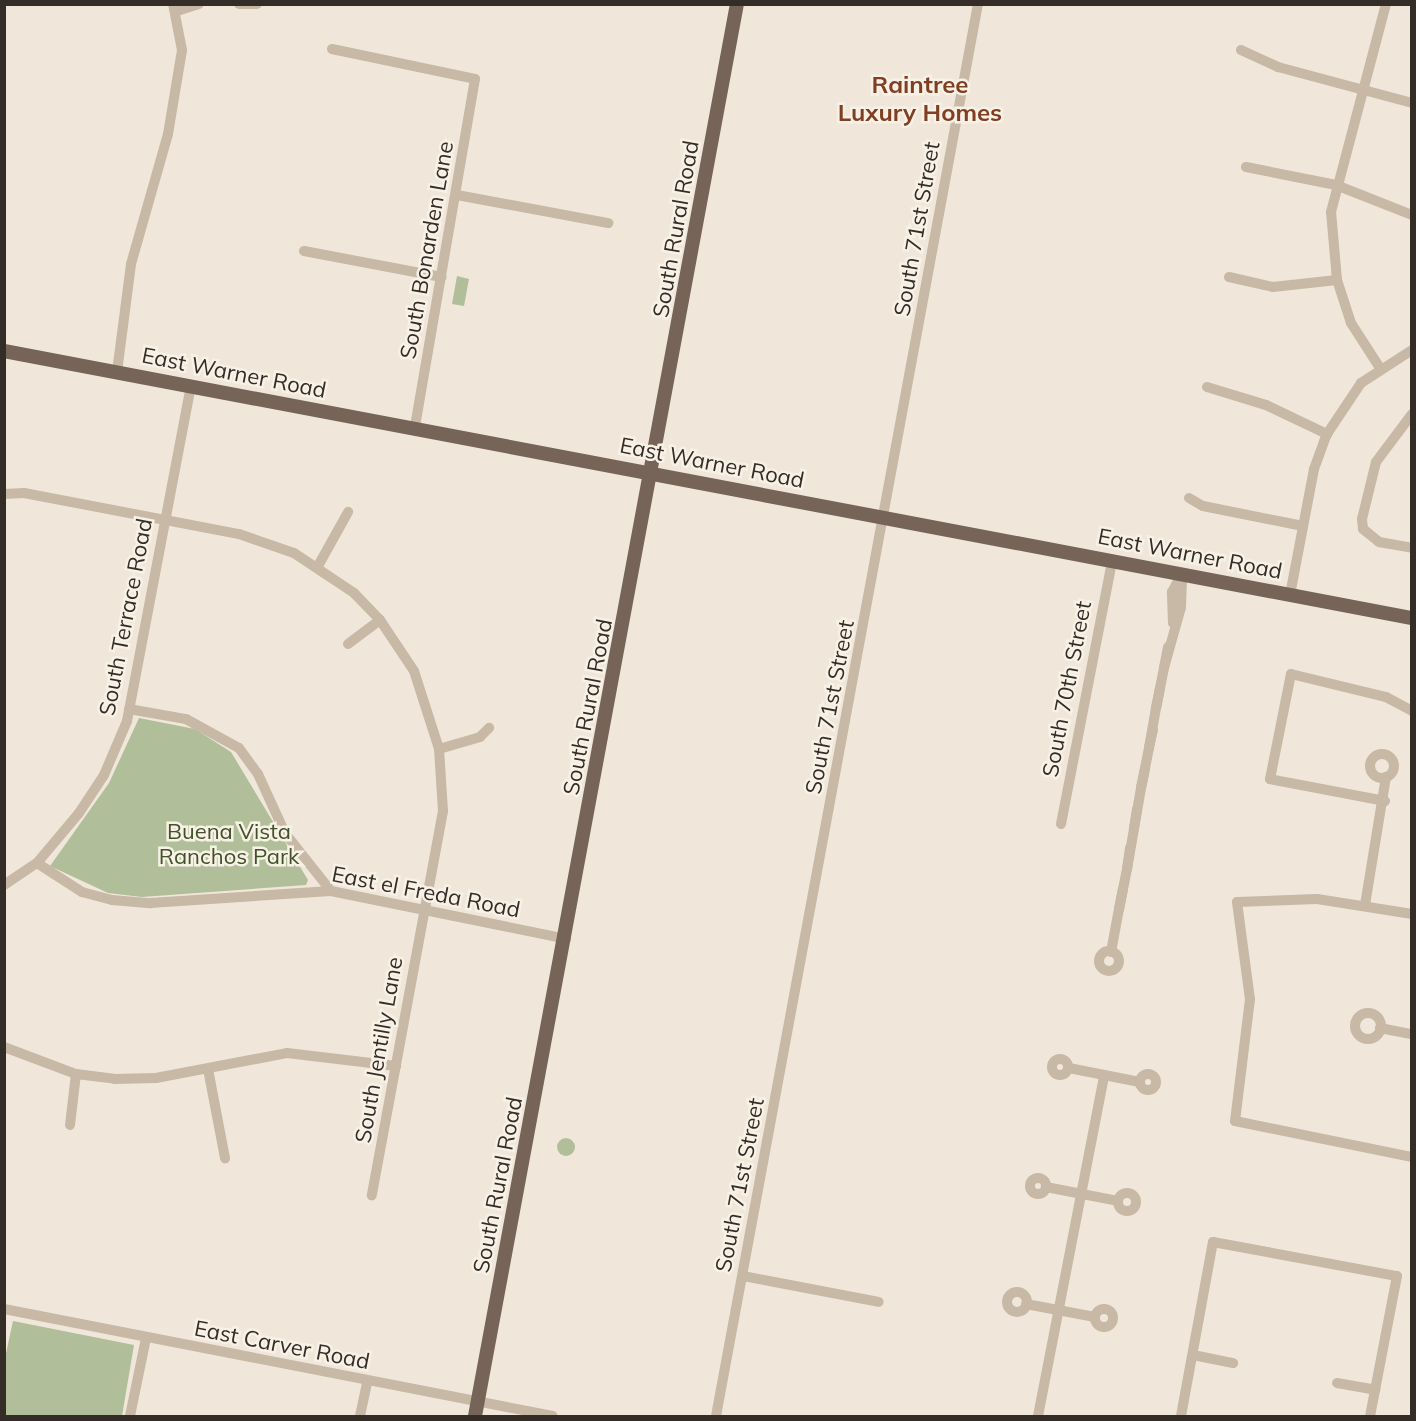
<!DOCTYPE html>
<style>
body{margin:0}
#map{position:relative;width:1416px;height:1421px;overflow:hidden;background:#f0e7da;font-family:Mulish,sans-serif}
div>[style]{position:absolute}
.green>*{inset:0;background:#b0bf9a}
.round{border-radius:50%}
.water>*{inset:0;background:#7aa7ac}
.minor>*{height:10px;margin:-5px;padding:0 5px;transform-origin:5px;border-radius:5px;background:#c8b8a6}
.minor>.ring{margin:-5px;padding:0;box-sizing:content-box;background:none;border:10px solid #c8b8a6;border-radius:50%}
.major>*{height:14px;margin:-7px;padding:0 7px;transform-origin:7px;border-radius:7px;background:#766458}
span{translate:-50% -50%;white-space:nowrap;text-align:center;line-height:1.15;-webkit-text-stroke:5px #f8f1e6;paint-order:stroke}
.street-label{font-size:22px;color:#342c27}
.park-label{font-size:22px;color:#41522b}
.neighbourhood-label{font-size:24px;color:#803f23;font-weight:700}
.frame{position:absolute;inset:0;border:6px solid #342c27;pointer-events:none}
</style>
<div id="map">
<div class="green">
<div style="clip-path:polygon(457px 276px,469px 279px,464px 306px,452px 304px)"></div>
<div style="clip-path:polygon(139px 718px,195px 729px,231px 752px,308px 880px,306px 885px,142px 897px,108px 893px,50px 866px,109px 783px)"></div>
<div class="round" style="left:557px;top:1138px;width:18px;height:18px"></div>
<div style="clip-path:polygon(13px 1321px,134px 1345px,122px 1416px,5px 1416px,5px 1358px)"></div>
</div>
<div class="water">
<div class="round" style="left:200px;top:825px;width:14px;height:14px"></div>
</div>
<div class="minor">
<div style="left:239px;top:4px;width:18px"></div>
<div style="left:177px;top:11px;width:23px;rotate:-18deg"></div>
<div style="left:332px;top:49px;width:146px;rotate:11.8deg"></div>
<div style="left:475px;top:79px;width:354px;rotate:99.8deg"></div>
<div style="left:1241px;top:50px;width:41px;rotate:24.7deg"></div>
<div style="left:1278px;top:67px;width:139px;rotate:15deg"></div>
<div style="left:1246px;top:167px;width:92px;rotate:11.3deg"></div>
<div style="left:1336px;top:185px;width:82px;rotate:21.5deg"></div>
<div style="left:457px;top:195px;width:154px;rotate:10.5deg"></div>
<div style="left:304px;top:251px;width:140px;rotate:10.7deg"></div>
<div style="left:1229px;top:277px;width:45px;rotate:12.8deg"></div>
<div style="left:1273px;top:287px;width:64px;rotate:-6.2deg"></div>
<div style="left:1380px;top:368px;width:54px;rotate:-122.8deg"></div>
<div style="left:1351px;top:323px;width:45px;rotate:-108deg"></div>
<div style="left:1337px;top:280px;width:68px;rotate:-95deg"></div>
<div style="left:1331px;top:212px;width:215px;rotate:-75.2deg"></div>
<div style="left:117px;top:372px;width:109px;rotate:-82.6deg"></div>
<div style="left:131px;top:264px;width:135px;rotate:-74.1deg"></div>
<div style="left:168px;top:134px;width:85px;rotate:-80.5deg"></div>
<div style="left:182px;top:50px;width:47px;rotate:-101.1deg"></div>
<div style="left:1207px;top:387px;width:62px;rotate:17deg"></div>
<div style="left:1266px;top:405px;width:68px;rotate:25.4deg"></div>
<div style="left:1412px;top:414px;width:60px;rotate:126.9deg"></div>
<div style="left:1376px;top:462px;width:59px;rotate:103.8deg"></div>
<div style="left:1362px;top:519px;width:10px;rotate:84deg"></div>
<div style="left:1363px;top:529px;width:21px;rotate:39deg"></div>
<div style="left:1379px;top:542px;width:34px;rotate:10deg"></div>
<div style="left:4px;top:494px;width:20px;rotate:-3deg"></div>
<div style="left:24px;top:493px;width:219px;rotate:10.8deg"></div>
<div style="left:239px;top:534px;width:58px;rotate:19.1deg"></div>
<div style="left:294px;top:553px;width:72px;rotate:33.7deg"></div>
<div style="left:354px;top:593px;width:37px;rotate:46deg"></div>
<div style="left:380px;top:620px;width:61px;rotate:56.3deg"></div>
<div style="left:414px;top:671px;width:82px;rotate:72.2deg"></div>
<div style="left:439px;top:749px;width:62px;rotate:86.3deg"></div>
<div style="left:443px;top:811px;width:391px;rotate:100.5deg"></div>
<div style="left:1189px;top:498px;width:16px;rotate:30deg"></div>
<div style="left:1203px;top:506px;width:102px;rotate:11.3deg"></div>
<div style="left:318px;top:566px;width:62px;rotate:-60.9deg"></div>
<div style="left:1290px;top:595px;width:128px;rotate:-79.2deg"></div>
<div style="left:1314px;top:469px;width:37px;rotate:-70deg"></div>
<div style="left:1327px;top:434px;width:61px;rotate:-56.3deg"></div>
<div style="left:1361px;top:383px;width:61px;rotate:-32.9deg"></div>
<div style="left:1173px;top:623px;width:31px;rotate:-92deg"></div>
<div style="left:1172px;top:592px;width:19px;rotate:-62deg"></div>
<div style="left:348px;top:644px;width:40px;rotate:-37deg"></div>
<div style="left:1168px;top:647px;width:21px;rotate:101deg"></div>
<div style="left:1164px;top:668px;width:63px;rotate:-74.4deg"></div>
<div style="left:1181px;top:607px;width:33px;rotate:-88deg"></div>
<div style="left:1160px;top:688px;width:20px;rotate:101deg"></div>
<div style="left:1156px;top:708px;width:41px;rotate:-78.7deg"></div>
<div style="left:129px;top:709px;width:58px;rotate:10deg"></div>
<div style="left:186px;top:719px;width:60px;rotate:28.7deg"></div>
<div style="left:239px;top:748px;width:32px;rotate:54deg"></div>
<div style="left:258px;top:774px;width:65px;rotate:65.4deg"></div>
<div style="left:285px;top:833px;width:74px;rotate:51.6deg"></div>
<div style="left:1153px;top:730px;width:18px;rotate:103deg"></div>
<div style="left:1149px;top:748px;width:41px;rotate:-80.1deg"></div>
<div style="left:439px;top:749px;width:43px;rotate:-16.3deg"></div>
<div style="left:480px;top:737px;width:13px;rotate:-45deg"></div>
<div class="ring" style="left:1370px;top:754px;width:14px;height:14px"></div>
<div style="left:1145px;top:769px;width:19px;rotate:102deg"></div>
<div style="left:1141px;top:788px;width:41px;rotate:-78.7deg"></div>
<div style="left:1385px;top:801px;width:117px;rotate:-169.2deg"></div>
<div style="left:1270px;top:779px;width:107px;rotate:-78.7deg"></div>
<div style="left:1291px;top:674px;width:98px;rotate:13.6deg"></div>
<div style="left:1386px;top:697px;width:30px;rotate:28deg"></div>
<div style="left:1137px;top:809px;width:20px;rotate:99deg"></div>
<div style="left:1134px;top:829px;width:42px;rotate:-80.3deg"></div>
<div style="left:1061px;top:824px;width:268px;rotate:-79deg"></div>
<div style="left:1130px;top:848px;width:21px;rotate:98deg"></div>
<div style="left:1127px;top:869px;width:41px;rotate:-80.1deg"></div>
<div style="left:37px;top:863px;width:54px;rotate:32.8deg"></div>
<div style="left:82px;top:892px;width:31px;rotate:15deg"></div>
<div style="left:112px;top:900px;width:38px;rotate:5deg"></div>
<div style="left:150px;top:903px;width:181px;rotate:-3.8deg"></div>
<div style="left:331px;top:891px;width:240px;rotate:11.5deg"></div>
<div style="left:4px;top:885px;width:40px;rotate:-34deg"></div>
<div style="left:37px;top:863px;width:65px;rotate:-50deg"></div>
<div style="left:79px;top:813px;width:45px;rotate:-56.7deg"></div>
<div style="left:104px;top:775px;width:59px;rotate:-66.9deg"></div>
<div style="left:127px;top:721px;width:341px;rotate:-79.2deg"></div>
<div style="left:1123px;top:889px;width:20px;rotate:101deg"></div>
<div style="left:1119px;top:909px;width:41px;rotate:-78.7deg"></div>
<div style="left:1365px;top:905px;width:130px;rotate:-80.7deg"></div>
<div style="left:1412px;top:914px;width:96px;rotate:-171deg"></div>
<div style="left:1317px;top:899px;width:80px;rotate:177.9deg"></div>
<div style="left:1237px;top:902px;width:98px;rotate:82.4deg"></div>
<div style="left:1250px;top:999px;width:123px;rotate:97deg"></div>
<div style="left:1235px;top:1121px;width:181px;rotate:11.5deg"></div>
<div class="ring" style="left:1099px;top:951px;width:10px;height:10px"></div>
<div style="left:1111px;top:952px;width:44px;rotate:-79.5deg"></div>
<div class="ring" style="left:1355px;top:1013px;width:16px;height:16px"></div>
<div style="left:1380px;top:1028px;width:33px;rotate:11deg"></div>
<div style="left:4px;top:1047px;width:77px;rotate:20.6deg"></div>
<div style="left:76px;top:1074px;width:38px;rotate:7deg"></div>
<div style="left:114px;top:1079px;width:42px;rotate:-1.4deg"></div>
<div style="left:156px;top:1078px;width:133px;rotate:-10.8deg"></div>
<div style="left:287px;top:1053px;width:110px;rotate:6.8deg"></div>
<div class="ring" style="left:1052px;top:1059px;width:6px;height:6px"></div>
<div style="left:1069px;top:1068px;width:72px;rotate:11.2deg"></div>
<div style="left:208px;top:1069px;width:91px;rotate:79.2deg"></div>
<div class="ring" style="left:1140px;top:1074px;width:6px;height:6px"></div>
<div style="left:70px;top:1125px;width:51px;rotate:-83.3deg"></div>
<div class="ring" style="left:1030px;top:1178px;width:6px;height:6px"></div>
<div style="left:1046px;top:1187px;width:73px;rotate:11deg"></div>
<div class="ring" style="left:1118px;top:1193px;width:8px;height:8px"></div>
<div style="left:743px;top:1276px;width:138px;rotate:10.8deg"></div>
<div class="ring" style="left:1007px;top:1292px;width:10px;height:10px"></div>
<div style="left:1026px;top:1304px;width:70px;rotate:10.7deg"></div>
<div class="ring" style="left:1095px;top:1309px;width:8px;height:8px"></div>
<div style="left:4px;top:1309px;width:559px;rotate:11.03deg"></div>
<div style="left:1193px;top:1355px;width:41px;rotate:11.3deg"></div>
<div style="left:1337px;top:1383px;width:39px;rotate:10deg"></div>
<div style="left:130px;top:1416px;width:80px;rotate:-78.4deg"></div>
<div style="left:360px;top:1416px;width:35px;rotate:-78deg"></div>
<div style="left:716px;top:1416px;width:1436px;rotate:-79.49deg"></div>
<div style="left:1038px;top:1416px;width:347px;rotate:-79deg"></div>
<div style="left:1181px;top:1416px;width:177px;rotate:-79.6deg"></div>
<div style="left:1213px;top:1242px;width:187px;rotate:10.5deg"></div>
<div style="left:1397px;top:1276px;width:143px;rotate:100.9deg"></div>
</div>
<div class="major">
<div style="left:4px;top:351px;width:1433px;rotate:10.74deg"></div>
<div style="left:475px;top:1416px;width:1436px;rotate:-79.49deg"></div>
</div>
<div class="street-label">
<span style="left:676px;top:229px;rotate:-80deg">South Rural Road</span>
<span style="left:917px;top:229px;rotate:-80deg">South 71st Street</span>
<span style="left:427px;top:250px;rotate:-80deg">South Bonarden Lane</span>
<span style="left:234px;top:373px;rotate:11deg">East Warner Road</span>
<span style="left:712px;top:463px;rotate:11deg">East Warner Road</span>
<span style="left:1190px;top:554px;rotate:11deg">East Warner Road</span>
<span style="left:126px;top:617px;rotate:-79deg">South Terrace Road</span>
<span style="left:1067px;top:689px;rotate:-79deg">South 70th Street</span>
<span style="left:588px;top:707px;rotate:-79deg">South Rural Road</span>
<span style="left:830px;top:707px;rotate:-79deg">South 71st Street</span>
<span style="left:426px;top:892px;rotate:11deg">East el Freda Road</span>
<span style="left:379px;top:1050px;rotate:-80deg">South Jentilly Lane</span>
<span style="left:498px;top:1185px;rotate:-79deg">South Rural Road</span>
<span style="left:740px;top:1185px;rotate:-79deg">South 71st Street</span>
<span style="left:282px;top:1345px;rotate:11deg">East Carver Road</span>
</div>
<div class="park-label">
<span style="left:229px;top:844px">Buena Vista<br>Ranchos Park</span>
</div>
<div class="neighbourhood-label">
<span style="left:920px;top:99px">Raintree<br>Luxury Homes</span>
</div>
<div class="frame"></div>
</div>
